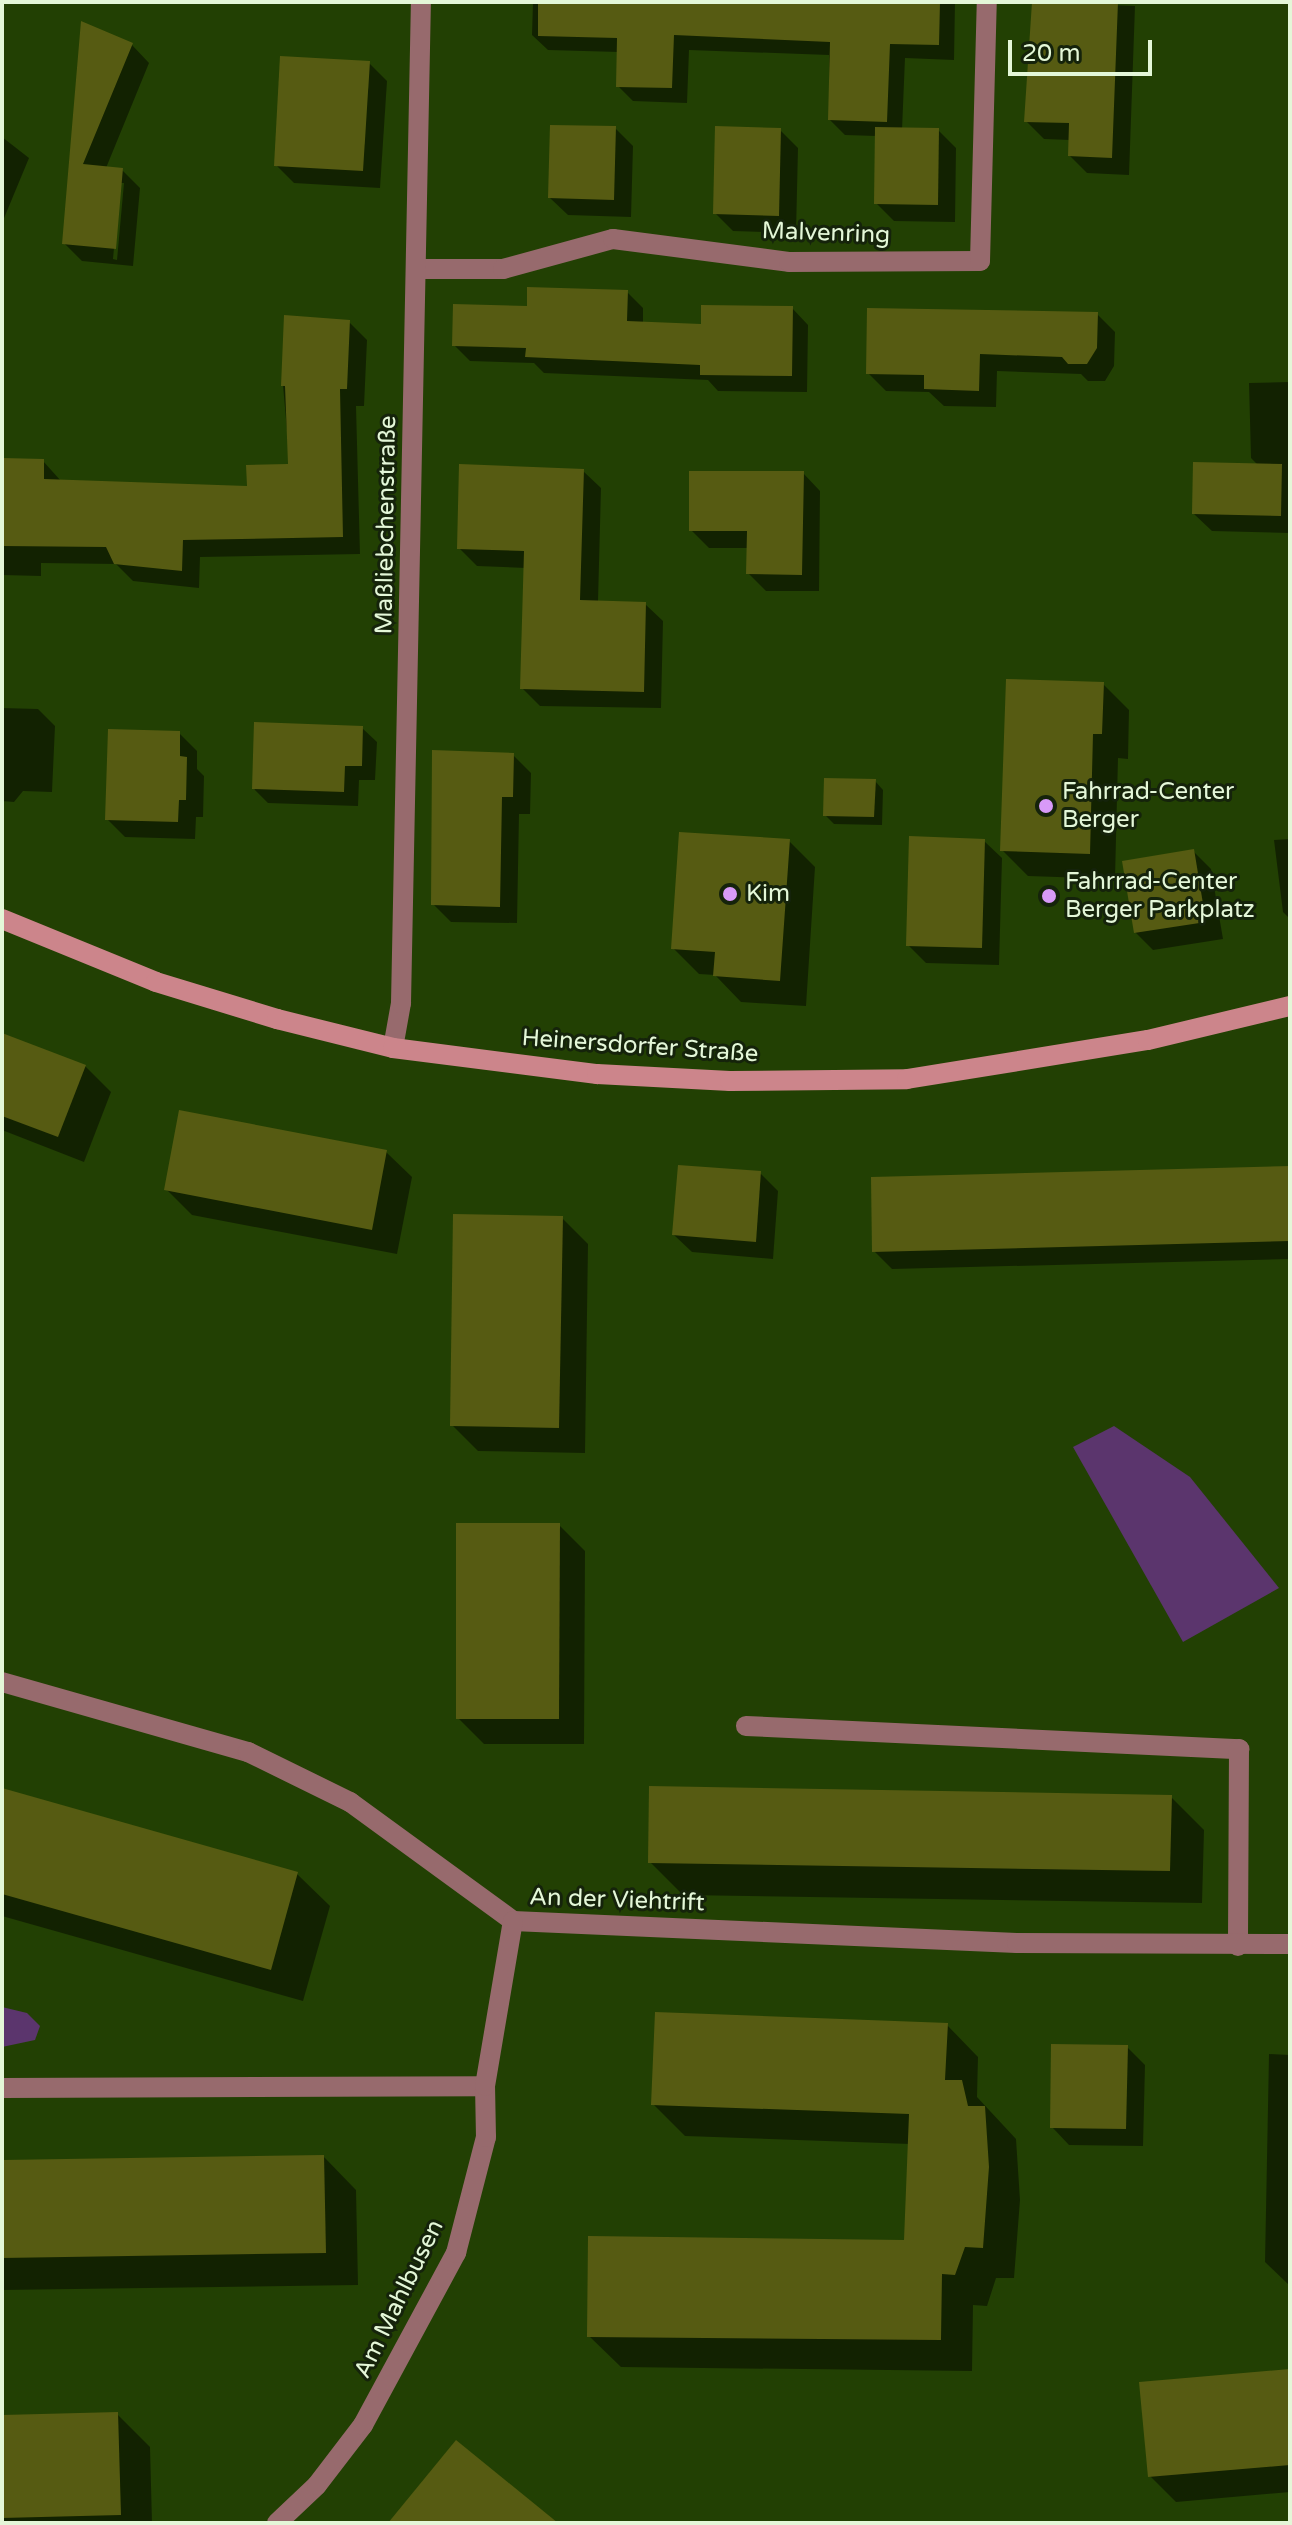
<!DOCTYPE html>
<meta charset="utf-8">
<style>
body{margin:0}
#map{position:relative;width:1292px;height:2525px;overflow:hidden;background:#224003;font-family:"Varela Round",sans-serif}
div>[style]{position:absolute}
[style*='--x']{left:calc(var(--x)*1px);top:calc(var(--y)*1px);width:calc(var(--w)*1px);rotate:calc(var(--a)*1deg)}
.green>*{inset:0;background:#5b356d}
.shadow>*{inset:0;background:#0007}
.building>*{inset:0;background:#565b12}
.lane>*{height:20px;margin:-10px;padding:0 10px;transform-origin:10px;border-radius:10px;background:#976a6d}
.street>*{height:20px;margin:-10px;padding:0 10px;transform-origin:10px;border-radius:10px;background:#976a6d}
.secondary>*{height:20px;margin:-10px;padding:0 10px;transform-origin:10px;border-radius:10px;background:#cc858b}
.dots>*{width:22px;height:22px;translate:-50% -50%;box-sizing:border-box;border:4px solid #15230b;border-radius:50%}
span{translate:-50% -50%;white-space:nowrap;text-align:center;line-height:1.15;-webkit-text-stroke:6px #15230b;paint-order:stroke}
.street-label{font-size:24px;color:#e4f7d8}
.poi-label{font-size:24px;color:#e4f7d8}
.left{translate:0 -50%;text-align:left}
.frame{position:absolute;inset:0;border:4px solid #e4f7d8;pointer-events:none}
.scale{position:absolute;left:1008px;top:40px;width:144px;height:36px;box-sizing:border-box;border:4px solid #e4f7d8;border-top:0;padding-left:10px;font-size:24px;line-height:28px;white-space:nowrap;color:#e4f7d8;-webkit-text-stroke:6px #15230b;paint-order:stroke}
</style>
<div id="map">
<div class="green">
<div style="clip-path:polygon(1114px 1426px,1190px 1477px,1279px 1588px,1183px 1642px,1073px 1447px)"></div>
<div style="clip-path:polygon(2px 2007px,27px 2013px,40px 2026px,35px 2040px,2px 2047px)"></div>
</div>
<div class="shadow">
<div style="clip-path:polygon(533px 2px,955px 2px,954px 60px,905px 58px,902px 130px,938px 130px,956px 148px,955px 222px,894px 221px,876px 203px,876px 136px,845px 135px,830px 120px,829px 55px,689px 50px,687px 103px,633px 101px,618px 86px,619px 52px,548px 50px,532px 35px)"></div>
<div style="clip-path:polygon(1033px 2px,1135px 6px,1129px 175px,1087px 173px,1070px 156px,1070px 140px,1044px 139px,1026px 121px)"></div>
<div style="clip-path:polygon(evenodd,83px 24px,132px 45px,149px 63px,106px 168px,122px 170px,140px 188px,133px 266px,82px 261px,64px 243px,83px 24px,120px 183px,124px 183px,117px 260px,113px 259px,120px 183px)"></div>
<div style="clip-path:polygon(369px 63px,387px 81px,380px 188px,294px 183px,276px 165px)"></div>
<div style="clip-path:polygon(615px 128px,633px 146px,631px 217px,568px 215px,550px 198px)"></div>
<div style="clip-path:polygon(780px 130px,798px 148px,796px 233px,733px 231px,715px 213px)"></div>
<div style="clip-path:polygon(2px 137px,29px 158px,2px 223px)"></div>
<div style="clip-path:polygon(627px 292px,643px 308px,643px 324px,703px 326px,792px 308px,808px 325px,807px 392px,718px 391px,708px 380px,544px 373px,534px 363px,470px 361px,454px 345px,529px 308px)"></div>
<div style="clip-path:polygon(1097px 314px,1115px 332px,1114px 366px,1105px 381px,1088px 381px,1081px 374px,997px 371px,996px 407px,944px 406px,929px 392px,886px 391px,868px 373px)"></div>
<div style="clip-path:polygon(349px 322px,367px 340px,364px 406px,356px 406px,360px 554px,200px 557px,199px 588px,133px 581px,116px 564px,41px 563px,41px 576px,2px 575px,2px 460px,43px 461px,61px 481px,249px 488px,290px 465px,283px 385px)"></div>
<div style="clip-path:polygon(1290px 382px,1290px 533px,1212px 531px,1194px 514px,1258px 465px,1251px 458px,1249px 383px)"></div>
<div style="clip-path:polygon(583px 471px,601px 488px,598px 602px,645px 604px,663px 621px,661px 708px,540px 706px,522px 688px,526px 568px,477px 566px,459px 548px)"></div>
<div style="clip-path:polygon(803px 473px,820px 491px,819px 591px,766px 591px,748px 573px,749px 548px,709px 548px,691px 530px)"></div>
<div style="clip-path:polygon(1103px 684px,1129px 710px,1128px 759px,1118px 758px,1115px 879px,1028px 876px,1002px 850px)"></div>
<div style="clip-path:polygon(2px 708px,38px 709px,55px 726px,52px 792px,23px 791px,14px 802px,2px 801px)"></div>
<div style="clip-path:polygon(362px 728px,377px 742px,375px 780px,359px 780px,358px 806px,268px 803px,254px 789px)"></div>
<div style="clip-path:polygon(179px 733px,197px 751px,197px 769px,204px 776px,203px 817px,196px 817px,195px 839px,125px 837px,107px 819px)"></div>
<div style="clip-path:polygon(513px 755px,531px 773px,530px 814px,519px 814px,517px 923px,451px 922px,433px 904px)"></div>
<div style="clip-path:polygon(875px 781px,883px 790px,882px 825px,834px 824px,825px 815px)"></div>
<div style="clip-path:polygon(1290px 839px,1290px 919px,1283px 912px,1274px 840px)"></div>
<div style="clip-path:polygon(789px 841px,815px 867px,806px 1006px,741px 1002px,715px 975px,699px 974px,673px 948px)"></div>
<div style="clip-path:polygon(984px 841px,1002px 858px,999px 965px,926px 963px,908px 945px)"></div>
<div style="clip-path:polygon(1193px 851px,1211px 869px,1223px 939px,1153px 950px,1135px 932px)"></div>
<div style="clip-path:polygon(2px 1035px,85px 1066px,111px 1092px,84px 1162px,2px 1130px)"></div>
<div style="clip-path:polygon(386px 1152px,412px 1177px,397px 1254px,192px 1215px,166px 1189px)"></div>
<div style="clip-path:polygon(1290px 1168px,1290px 1259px,892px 1269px,874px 1251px)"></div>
<div style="clip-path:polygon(760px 1173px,778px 1191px,773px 1259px,692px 1252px,674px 1235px)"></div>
<div style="clip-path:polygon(562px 1218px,588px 1244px,585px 1453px,478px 1451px,452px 1425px)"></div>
<div style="clip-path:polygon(559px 1525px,585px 1551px,584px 1744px,484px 1744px,458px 1718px)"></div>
<div style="clip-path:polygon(2px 1790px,297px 1874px,330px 1906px,303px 2001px,2px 1916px)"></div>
<div style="clip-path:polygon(1171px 1797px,1204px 1830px,1202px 1903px,683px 1895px,650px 1862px)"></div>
<div style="clip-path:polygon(947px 2025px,978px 2057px,977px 2097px,1016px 2139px,1020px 2200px,1014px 2278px,996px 2278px,987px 2306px,973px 2305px,972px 2371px,621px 2367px,589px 2336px,906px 2242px,910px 2144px,685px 2136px,653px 2104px)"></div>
<div style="clip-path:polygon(1127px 2047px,1145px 2065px,1143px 2146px,1069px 2145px,1052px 2127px)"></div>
<div style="clip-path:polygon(1269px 2054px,1290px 2055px,1290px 2286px,1265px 2262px)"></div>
<div style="clip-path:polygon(324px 2157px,356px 2190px,358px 2285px,2px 2290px,2px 2162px)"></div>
<div style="clip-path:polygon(1290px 2371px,1290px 2492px,1176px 2502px,1150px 2476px)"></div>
<div style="clip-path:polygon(117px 2414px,150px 2447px,152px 2523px,2px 2523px,2px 2417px)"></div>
</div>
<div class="building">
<div style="clip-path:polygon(538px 2px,940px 2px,939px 45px,890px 44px,887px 122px,828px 120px,830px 42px,674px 35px,672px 88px,616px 87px,617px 38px,538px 36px)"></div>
<div style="clip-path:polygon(1032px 2px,1118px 2px,1112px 158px,1068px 156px,1069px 123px,1024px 122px)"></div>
<div style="clip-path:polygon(81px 21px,133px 43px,83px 164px,123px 168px,116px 249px,62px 244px)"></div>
<div style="clip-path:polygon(280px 56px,370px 61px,363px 171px,274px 166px)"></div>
<div style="clip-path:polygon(550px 125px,616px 126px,614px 200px,548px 198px)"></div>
<div style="clip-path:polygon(715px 126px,781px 128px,779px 216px,713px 214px)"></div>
<div style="clip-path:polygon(875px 127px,939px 128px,938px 205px,874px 204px)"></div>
<div style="clip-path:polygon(527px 287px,628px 290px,627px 321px,701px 324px,701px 305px,793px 306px,792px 376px,700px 375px,700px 365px,525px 357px,526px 348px,452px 346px,453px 304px,527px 306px)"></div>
<div style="clip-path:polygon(867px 308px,1098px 312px,1097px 348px,1087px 364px,1068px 364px,1062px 357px,980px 354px,979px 391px,924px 389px,924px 375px,866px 374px)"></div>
<div style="clip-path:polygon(284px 315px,350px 320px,347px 389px,340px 389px,343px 537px,183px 540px,182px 571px,114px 564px,106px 547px,2px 546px,2px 458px,44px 459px,44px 479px,247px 486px,246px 465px,288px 464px,285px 386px,281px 386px)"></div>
<div style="clip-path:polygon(1193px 462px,1282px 464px,1281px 516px,1192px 514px)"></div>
<div style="clip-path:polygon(459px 464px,584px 469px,580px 600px,646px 602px,644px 692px,520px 689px,524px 551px,457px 549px)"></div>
<div style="clip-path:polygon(689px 471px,804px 471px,802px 575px,746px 574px,747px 531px,689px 531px)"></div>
<div style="clip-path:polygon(1006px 679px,1104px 682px,1102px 734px,1093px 734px,1090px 854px,1000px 851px)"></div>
<div style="clip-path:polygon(254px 722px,363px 726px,362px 766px,345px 766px,344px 792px,252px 789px)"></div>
<div style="clip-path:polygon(108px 729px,180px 731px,180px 756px,187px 757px,186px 800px,179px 800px,178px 822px,105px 820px)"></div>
<div style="clip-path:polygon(432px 750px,514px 753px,513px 797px,502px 797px,500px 907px,431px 905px)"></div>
<div style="clip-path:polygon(824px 778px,876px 779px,874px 817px,823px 816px)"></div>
<div style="clip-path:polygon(679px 832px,790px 839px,780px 981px,713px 976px,715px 952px,671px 949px)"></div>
<div style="clip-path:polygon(909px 836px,985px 839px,982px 948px,906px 946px)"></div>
<div style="clip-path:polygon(1194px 849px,1206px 922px,1134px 933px,1122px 861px)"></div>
<div style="clip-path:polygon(2px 1033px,86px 1065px,58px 1137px,2px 1116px)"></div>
<div style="clip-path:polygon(179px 1110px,387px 1150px,372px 1230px,164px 1190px)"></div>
<div style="clip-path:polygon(678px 1165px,761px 1171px,756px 1242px,672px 1235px)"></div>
<div style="clip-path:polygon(1290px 1166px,1290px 1241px,872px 1252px,871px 1177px)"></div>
<div style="clip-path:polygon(453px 1214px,563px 1216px,559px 1428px,450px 1426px)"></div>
<div style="clip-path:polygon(456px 1523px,560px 1523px,559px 1719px,456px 1719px)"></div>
<div style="clip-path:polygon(649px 1786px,1172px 1795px,1170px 1871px,648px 1863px)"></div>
<div style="clip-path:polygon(2px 1788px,298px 1872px,271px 1970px,2px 1894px)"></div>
<div style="clip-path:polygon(655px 2012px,948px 2023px,945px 2080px,962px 2080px,968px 2106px,985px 2106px,989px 2167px,983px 2248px,965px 2247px,955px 2275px,942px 2274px,941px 2340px,587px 2337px,588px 2236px,904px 2240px,909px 2114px,651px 2105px)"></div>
<div style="clip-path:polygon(1051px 2044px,1128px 2045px,1126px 2129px,1050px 2128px)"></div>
<div style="clip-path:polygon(324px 2155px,326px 2253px,2px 2258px,2px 2160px)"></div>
<div style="clip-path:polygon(1290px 2369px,1290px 2465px,1148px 2477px,1139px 2382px)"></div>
<div style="clip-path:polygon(118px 2412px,121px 2515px,2px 2518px,2px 2415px)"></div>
<div style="clip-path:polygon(456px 2440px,558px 2523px,388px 2523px)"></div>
</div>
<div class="lane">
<div style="--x:746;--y:1726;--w:494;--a:2.7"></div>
<div style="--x:1239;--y:1749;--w:197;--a:90.3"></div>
<div style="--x:2;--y:2088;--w:483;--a:-0.2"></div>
</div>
<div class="street">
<div style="--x:416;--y:269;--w:87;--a:0"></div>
<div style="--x:503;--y:269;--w:114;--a:-15.3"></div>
<div style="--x:613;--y:239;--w:177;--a:7.4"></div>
<div style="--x:789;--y:262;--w:191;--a:-0.3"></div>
<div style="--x:980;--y:261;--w:259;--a:-88.5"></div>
<div style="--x:393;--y:1048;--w:46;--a:-79.9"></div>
<div style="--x:401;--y:1003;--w:1001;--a:-88.86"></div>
<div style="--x:2;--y:1682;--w:256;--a:15.9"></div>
<div style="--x:248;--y:1752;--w:114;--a:26.1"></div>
<div style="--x:350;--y:1802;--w:202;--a:36.1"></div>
<div style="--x:513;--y:1921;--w:504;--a:2.5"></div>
<div style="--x:1017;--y:1943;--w:273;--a:0.2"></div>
<div style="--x:277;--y:2523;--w:55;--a:-43.5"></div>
<div style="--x:317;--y:2485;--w:76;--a:-52.5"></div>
<div style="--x:363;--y:2425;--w:196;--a:-61.6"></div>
<div style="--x:456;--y:2253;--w:120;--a:-75.5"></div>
<div style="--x:486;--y:2137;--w:51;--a:-91.1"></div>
<div style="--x:485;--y:2086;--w:167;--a:-80.4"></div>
</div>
<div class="secondary">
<div style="--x:2;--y:919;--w:166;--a:22.2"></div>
<div style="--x:156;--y:982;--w:127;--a:17"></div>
<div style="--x:277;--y:1019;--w:120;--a:14"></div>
<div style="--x:393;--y:1048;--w:206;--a:7.3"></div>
<div style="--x:597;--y:1074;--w:133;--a:3"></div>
<div style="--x:730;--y:1081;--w:177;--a:-0.6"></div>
<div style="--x:907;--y:1079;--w:244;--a:-9.2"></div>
<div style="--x:1148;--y:1040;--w:146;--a:-13.5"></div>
</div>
<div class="dots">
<div style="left:1046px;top:806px;background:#d89af8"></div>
<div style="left:730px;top:894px;background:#d89af8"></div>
<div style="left:1049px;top:896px;background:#d89af8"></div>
</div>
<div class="street-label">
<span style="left:826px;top:233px;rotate:2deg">Malvenring</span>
<span style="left:386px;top:525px;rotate:-89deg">Maßliebchenstraße</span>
<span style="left:640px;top:1046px;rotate:4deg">Heinersdorfer Straße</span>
<span style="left:617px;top:1900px;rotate:2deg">An der Viehtrift</span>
<span style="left:399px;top:2299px;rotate:-64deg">Am Mahlbusen</span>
</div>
<div class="poi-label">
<span class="left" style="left:1062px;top:806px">Fahrrad-Center<br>Berger</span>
<span class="left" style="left:1065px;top:896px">Fahrrad-Center<br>Berger Parkplatz</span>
<span class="left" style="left:746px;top:894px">Kim</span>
</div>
<div class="frame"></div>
<div class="scale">20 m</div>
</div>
